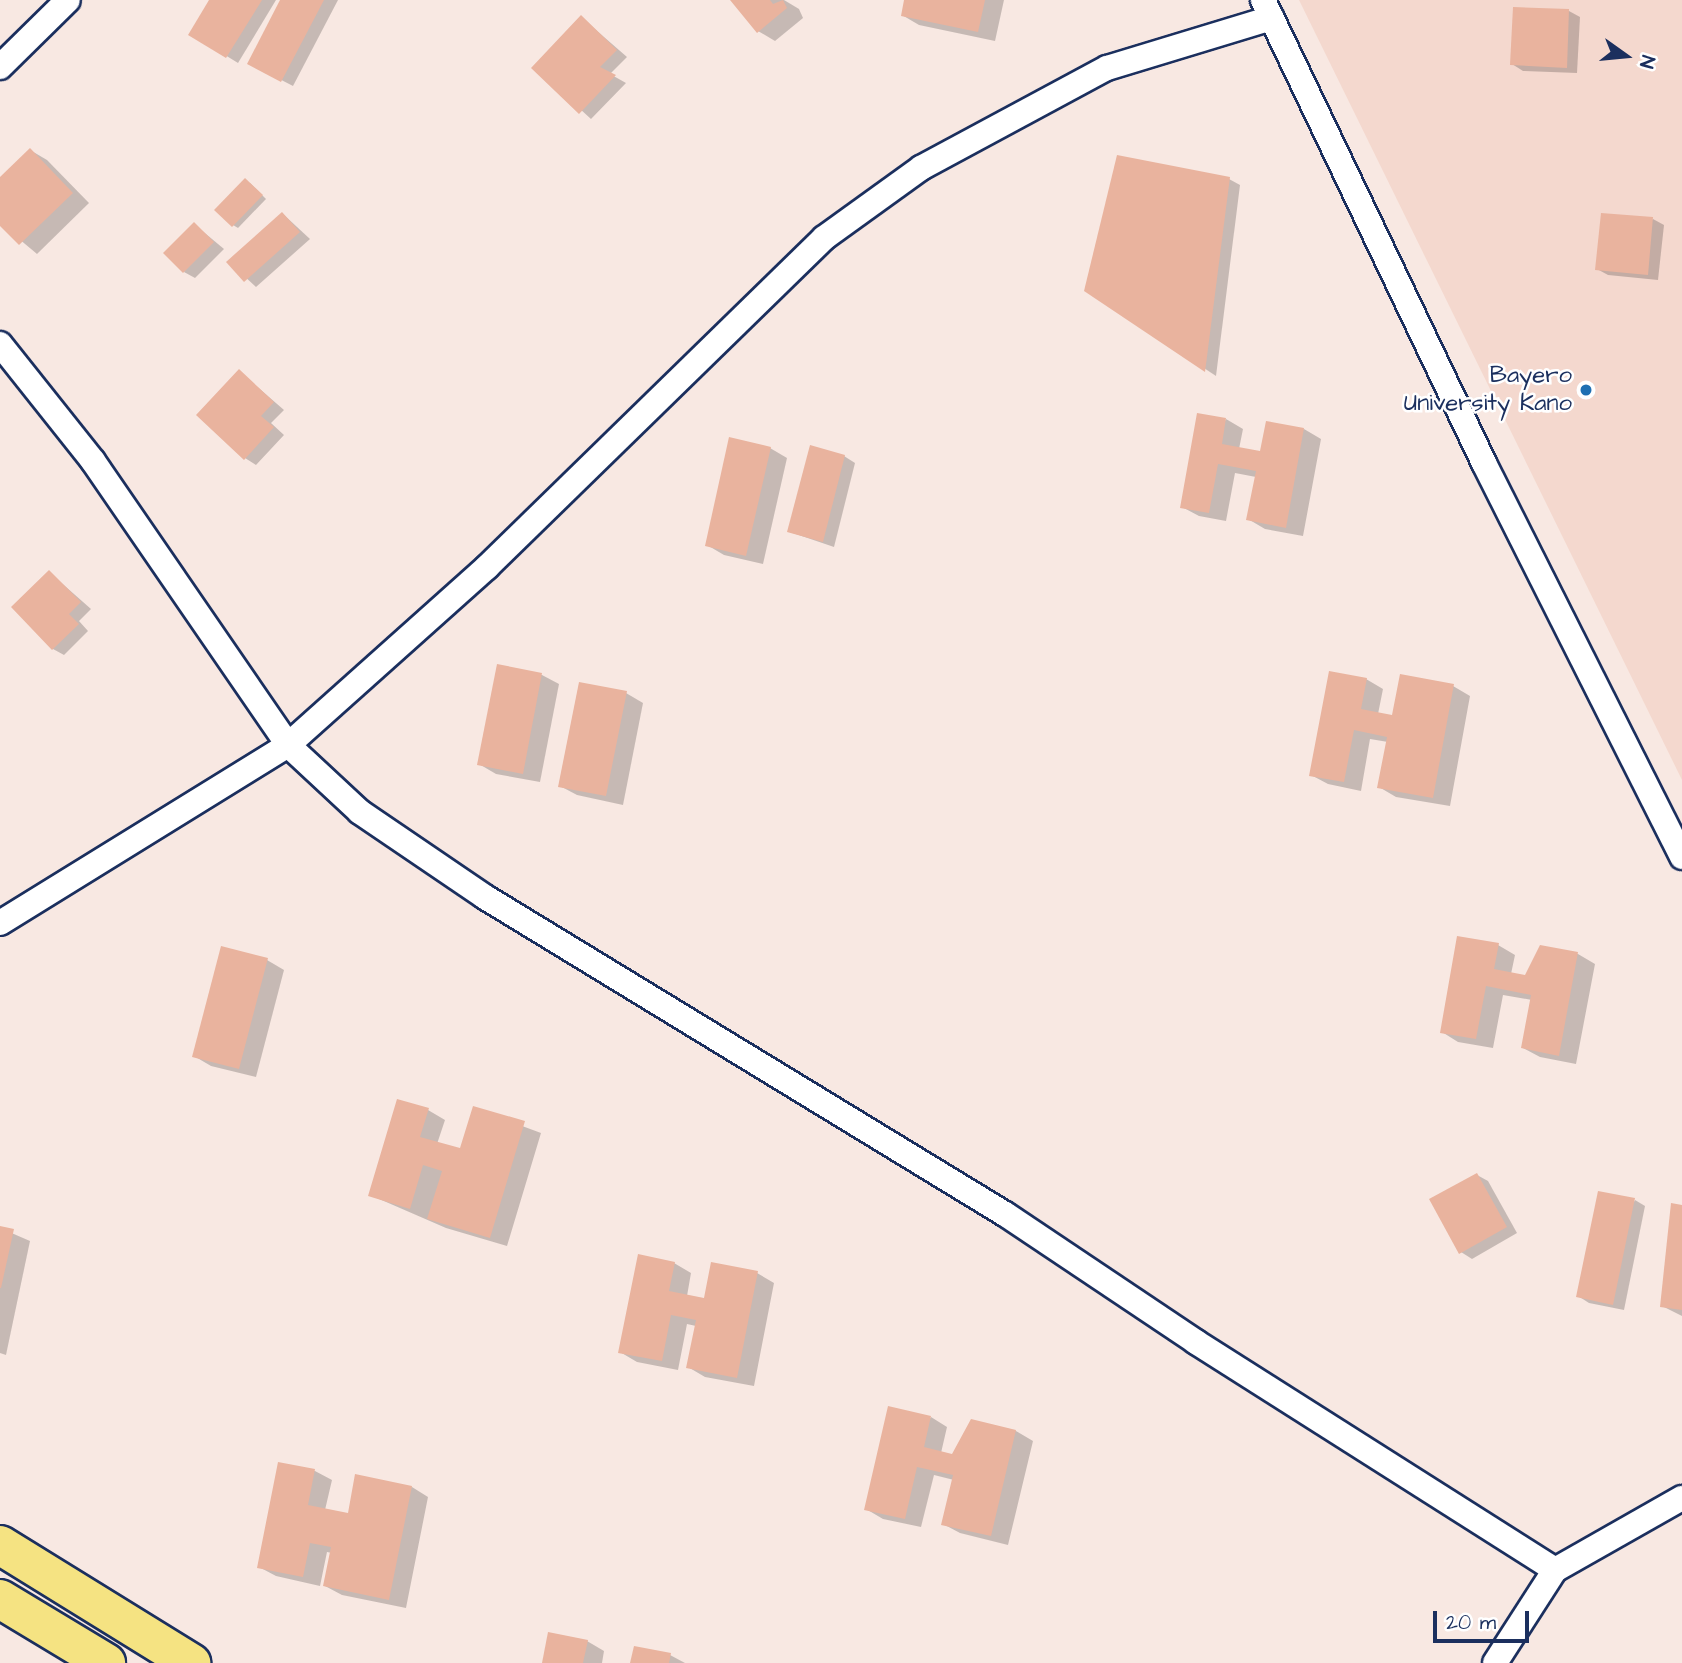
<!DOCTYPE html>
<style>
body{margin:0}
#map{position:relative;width:1682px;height:1663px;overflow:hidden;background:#f8e8e2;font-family:"Architects Daughter",sans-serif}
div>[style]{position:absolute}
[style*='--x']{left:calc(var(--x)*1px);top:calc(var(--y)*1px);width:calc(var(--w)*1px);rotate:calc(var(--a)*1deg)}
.built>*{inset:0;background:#f4d8ce}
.shadow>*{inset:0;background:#0003}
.building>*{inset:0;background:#e9b39e}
.roads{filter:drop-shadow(2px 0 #1b2f5e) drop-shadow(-2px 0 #1b2f5e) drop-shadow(0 2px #1b2f5e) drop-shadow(0 -2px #1b2f5e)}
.street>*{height:24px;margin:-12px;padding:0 12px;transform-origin:12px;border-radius:12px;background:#fff}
.primary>*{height:38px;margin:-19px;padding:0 19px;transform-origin:19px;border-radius:19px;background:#f5e382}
.dots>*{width:19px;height:19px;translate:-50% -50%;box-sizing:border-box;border:4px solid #fff;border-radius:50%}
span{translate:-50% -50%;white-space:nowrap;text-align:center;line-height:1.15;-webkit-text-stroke:5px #fff;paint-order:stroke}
.poi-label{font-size:24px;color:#1b2f5e}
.right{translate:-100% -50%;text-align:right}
.north{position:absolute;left:1591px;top:21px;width:70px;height:70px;-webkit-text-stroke:5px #fff;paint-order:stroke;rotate:105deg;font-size:19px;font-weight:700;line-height:28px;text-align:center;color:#1b2f5e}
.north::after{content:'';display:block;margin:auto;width:24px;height:32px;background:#1b2f5e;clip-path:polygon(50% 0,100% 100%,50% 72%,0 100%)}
.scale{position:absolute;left:1433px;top:1611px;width:96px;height:32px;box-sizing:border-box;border:4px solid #1b2f5e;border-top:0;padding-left:9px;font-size:21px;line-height:24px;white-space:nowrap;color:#1b2f5e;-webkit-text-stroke:5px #fff;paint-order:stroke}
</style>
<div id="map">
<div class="built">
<div style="clip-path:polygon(1299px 0,1682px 0,1682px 780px)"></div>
</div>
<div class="shadow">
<div style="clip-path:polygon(211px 0,276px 0,238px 63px,191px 34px)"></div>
<div style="clip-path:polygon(282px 0,338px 0,293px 86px,260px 69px)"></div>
<div style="clip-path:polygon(733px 0,784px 0,799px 9px,803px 18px,775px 41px,758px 31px)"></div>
<div style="clip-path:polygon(906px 0,1004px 0,995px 41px,919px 25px,902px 15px)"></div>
<div style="clip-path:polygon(1515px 9px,1569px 11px,1580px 17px,1577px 73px,1523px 71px,1512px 64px)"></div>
<div style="clip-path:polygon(581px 17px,627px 57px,610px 74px,626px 83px,591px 119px,534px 67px)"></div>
<div style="clip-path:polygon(30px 150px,47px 160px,89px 203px,37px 254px,0 223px,0 180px)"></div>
<div style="clip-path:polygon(1229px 179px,1240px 185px,1216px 376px,1086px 290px)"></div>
<div style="clip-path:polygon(250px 183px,266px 199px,238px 228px,233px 225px)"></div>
<div style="clip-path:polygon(283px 214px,310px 239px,256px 287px,229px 262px)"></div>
<div style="clip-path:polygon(1653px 219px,1664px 225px,1658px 280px,1608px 275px,1597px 269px)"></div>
<div style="clip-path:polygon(194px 224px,224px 249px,195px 278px,184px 272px)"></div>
<div style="clip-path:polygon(239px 371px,284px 410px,271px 423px,284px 435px,256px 465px,245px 458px)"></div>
<div style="clip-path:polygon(1226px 419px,1243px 429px,1239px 449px,1261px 453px,1304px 429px,1321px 439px,1303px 536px,1265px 529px,1248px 519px,1256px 477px,1235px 473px,1226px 521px,1199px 516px,1182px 507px)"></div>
<div style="clip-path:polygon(770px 448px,787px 458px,763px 564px,724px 555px,707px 545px)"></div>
<div style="clip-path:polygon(844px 456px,855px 463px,834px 547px,790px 532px)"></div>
<div style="clip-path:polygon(49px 572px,91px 609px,79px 621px,88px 631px,64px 655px,53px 649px)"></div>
<div style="clip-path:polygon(498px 666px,542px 675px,559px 684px,540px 782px,496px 774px,479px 764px)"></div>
<div style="clip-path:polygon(1366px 679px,1383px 689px,1378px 714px,1394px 717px,1453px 686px,1470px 696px,1450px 806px,1396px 797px,1379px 787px,1388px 742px,1370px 739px,1361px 791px,1328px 784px,1311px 775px)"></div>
<div style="clip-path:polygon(626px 693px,643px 703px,623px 805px,577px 795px,560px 786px)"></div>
<div style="clip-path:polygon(1498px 945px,1515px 955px,1511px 974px,1526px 977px,1541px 947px,1578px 954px,1595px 964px,1576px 1064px,1540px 1057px,1523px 1048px,1532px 1000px,1503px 995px,1493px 1048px,1458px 1042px,1442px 1032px)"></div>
<div style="clip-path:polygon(267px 960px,284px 970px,256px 1077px,211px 1066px,194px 1056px)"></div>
<div style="clip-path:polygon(474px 1108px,541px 1133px,507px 1246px,446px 1228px,370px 1195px,428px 1110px,445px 1120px,437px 1144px,461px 1151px)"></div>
<div style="clip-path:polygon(1477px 1175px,1488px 1181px,1517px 1233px,1472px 1259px,1461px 1252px)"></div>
<div style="clip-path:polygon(1635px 1200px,1645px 1206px,1624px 1310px,1589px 1303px,1578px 1296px)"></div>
<div style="clip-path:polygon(1682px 1207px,1682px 1316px,1662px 1306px)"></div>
<div style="clip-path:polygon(0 1228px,30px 1241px,6px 1355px,0 1353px)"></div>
<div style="clip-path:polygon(674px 1263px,691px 1273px,687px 1296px,705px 1300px,757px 1273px,774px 1283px,754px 1386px,705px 1377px,688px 1367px,696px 1326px,687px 1324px,678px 1370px,637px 1362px,620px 1352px)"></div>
<div style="clip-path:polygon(931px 1417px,947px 1427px,941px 1453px,953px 1456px,972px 1421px,1016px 1431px,1033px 1441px,1008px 1545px,960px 1533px,943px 1524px,954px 1480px,934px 1475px,921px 1527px,883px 1519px,866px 1509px)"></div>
<div style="clip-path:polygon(279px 1464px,315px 1471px,332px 1480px,325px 1510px,349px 1515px,412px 1487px,428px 1497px,406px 1608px,342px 1595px,325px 1586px,332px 1553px,327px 1552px,320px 1586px,276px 1576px,259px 1567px)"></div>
<div style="clip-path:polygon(587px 1641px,604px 1651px,602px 1663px,544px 1663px)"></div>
<div style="clip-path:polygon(670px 1655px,685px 1663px,632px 1663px)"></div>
</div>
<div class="building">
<div style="clip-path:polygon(209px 0,262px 0,226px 58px,188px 35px)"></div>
<div style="clip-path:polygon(280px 0,324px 0,281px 82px,247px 64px)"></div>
<div style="clip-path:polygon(730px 0,770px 0,773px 4px,783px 0,787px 8px,757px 33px)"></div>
<div style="clip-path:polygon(904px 0,985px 0,978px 32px,901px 16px)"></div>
<div style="clip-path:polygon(1513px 7px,1569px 9px,1567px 68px,1510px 65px)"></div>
<div style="clip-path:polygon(581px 15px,617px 50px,600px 67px,616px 75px,579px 114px,531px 68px)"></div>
<div style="clip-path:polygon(30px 148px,73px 193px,19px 245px,0 226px,0 177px)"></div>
<div style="clip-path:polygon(1117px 155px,1230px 177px,1205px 372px,1084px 291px)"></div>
<div style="clip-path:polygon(245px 178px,263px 195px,232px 227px,214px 210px)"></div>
<div style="clip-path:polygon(282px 212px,300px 232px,244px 282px,226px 262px)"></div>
<div style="clip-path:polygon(1601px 213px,1653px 217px,1648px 275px,1595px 270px)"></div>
<div style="clip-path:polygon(194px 222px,214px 242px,183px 273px,163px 253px)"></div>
<div style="clip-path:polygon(239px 369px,274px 402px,261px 416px,274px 427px,244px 460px,196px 415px)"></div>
<div style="clip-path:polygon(1197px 413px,1226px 418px,1222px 444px,1260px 451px,1266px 421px,1304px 428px,1286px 528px,1246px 520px,1256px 471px,1218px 464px,1209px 513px,1180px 508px)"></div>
<div style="clip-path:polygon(729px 437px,771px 447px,746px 556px,705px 546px)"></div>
<div style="clip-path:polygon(810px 445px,845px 455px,823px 542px,787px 532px)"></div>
<div style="clip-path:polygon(49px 570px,81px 602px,69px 614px,79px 624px,52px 650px,11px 607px)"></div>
<div style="clip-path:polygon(497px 664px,542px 673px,523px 774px,477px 765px)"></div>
<div style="clip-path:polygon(1329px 671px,1367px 678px,1361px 709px,1392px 715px,1400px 674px,1454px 684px,1433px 798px,1377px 788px,1387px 737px,1354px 730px,1344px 782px,1309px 776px)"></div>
<div style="clip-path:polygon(579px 682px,627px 691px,606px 796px,558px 787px)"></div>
<div style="clip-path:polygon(1457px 936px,1499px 943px,1494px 969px,1525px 975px,1540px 945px,1578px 952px,1559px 1056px,1521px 1048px,1531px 995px,1486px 986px,1476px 1039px,1440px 1033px)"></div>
<div style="clip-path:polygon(221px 946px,268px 958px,239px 1069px,192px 1057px)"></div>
<div style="clip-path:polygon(397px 1099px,429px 1108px,420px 1137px,460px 1148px,473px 1106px,525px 1121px,490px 1238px,427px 1219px,442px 1171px,423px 1165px,410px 1209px,368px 1196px)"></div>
<div style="clip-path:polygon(1477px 1173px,1507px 1227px,1459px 1254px,1429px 1199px)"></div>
<div style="clip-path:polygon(1598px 1191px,1635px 1198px,1613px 1305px,1576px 1297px)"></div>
<div style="clip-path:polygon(1671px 1203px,1682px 1205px,1682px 1310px,1660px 1307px)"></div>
<div style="clip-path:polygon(0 1226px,14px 1229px,1px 1288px,0 1288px)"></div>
<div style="clip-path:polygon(638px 1254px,675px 1262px,669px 1291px,704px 1298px,711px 1262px,758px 1271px,737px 1378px,686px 1368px,696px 1320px,671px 1315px,662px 1361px,618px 1353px)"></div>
<div style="clip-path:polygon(888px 1406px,931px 1416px,924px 1447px,952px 1454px,971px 1419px,1016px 1430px,991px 1536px,941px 1525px,953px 1475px,917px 1467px,905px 1519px,864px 1510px)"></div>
<div style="clip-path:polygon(278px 1462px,315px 1469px,308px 1505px,348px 1513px,355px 1474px,412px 1486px,389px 1600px,323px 1586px,331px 1547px,310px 1543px,303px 1577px,257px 1568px)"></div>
<div style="clip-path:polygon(548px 1632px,588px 1640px,583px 1663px,542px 1663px)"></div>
<div style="clip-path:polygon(634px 1646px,671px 1653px,669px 1663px,630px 1663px)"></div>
</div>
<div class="roads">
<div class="street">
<div style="--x:1263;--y:0;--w:513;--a:64.48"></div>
<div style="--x:1484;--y:463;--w:441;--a:63.3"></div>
<div style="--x:0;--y:67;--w:95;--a:-44.6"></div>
<div style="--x:0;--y:344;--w:149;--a:51.5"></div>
<div style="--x:93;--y:461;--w:345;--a:55.5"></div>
<div style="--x:288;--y:745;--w:98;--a:42.9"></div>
<div style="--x:360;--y:812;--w:151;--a:34.2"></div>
<div style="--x:485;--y:897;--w:609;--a:31.37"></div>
<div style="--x:1005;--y:1214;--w:230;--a:33.8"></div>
<div style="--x:1196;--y:1342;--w:425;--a:32.4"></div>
<div style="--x:0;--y:923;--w:339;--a:-31.7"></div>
<div style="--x:288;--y:745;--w:267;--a:-41.8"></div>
<div style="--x:487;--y:567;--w:471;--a:-44.3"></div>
<div style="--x:824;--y:238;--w:120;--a:-35.8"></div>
<div style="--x:921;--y:168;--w:211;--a:-28.3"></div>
<div style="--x:1107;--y:68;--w:172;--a:-16.9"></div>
<div style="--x:1495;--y:1663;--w:111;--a:-57.2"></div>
<div style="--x:1555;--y:1570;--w:146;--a:-29.6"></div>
</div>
<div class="primary">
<div style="--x:0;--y:1545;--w:225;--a:31.7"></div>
<div style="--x:0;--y:1599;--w:124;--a:31.1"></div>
</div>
</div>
<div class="dots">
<div style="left:1586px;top:390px;background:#1f6fb2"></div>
</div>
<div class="poi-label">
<span class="right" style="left:1572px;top:390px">Bayero<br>University Kano</span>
</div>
<div class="north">N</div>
<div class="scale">20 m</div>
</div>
